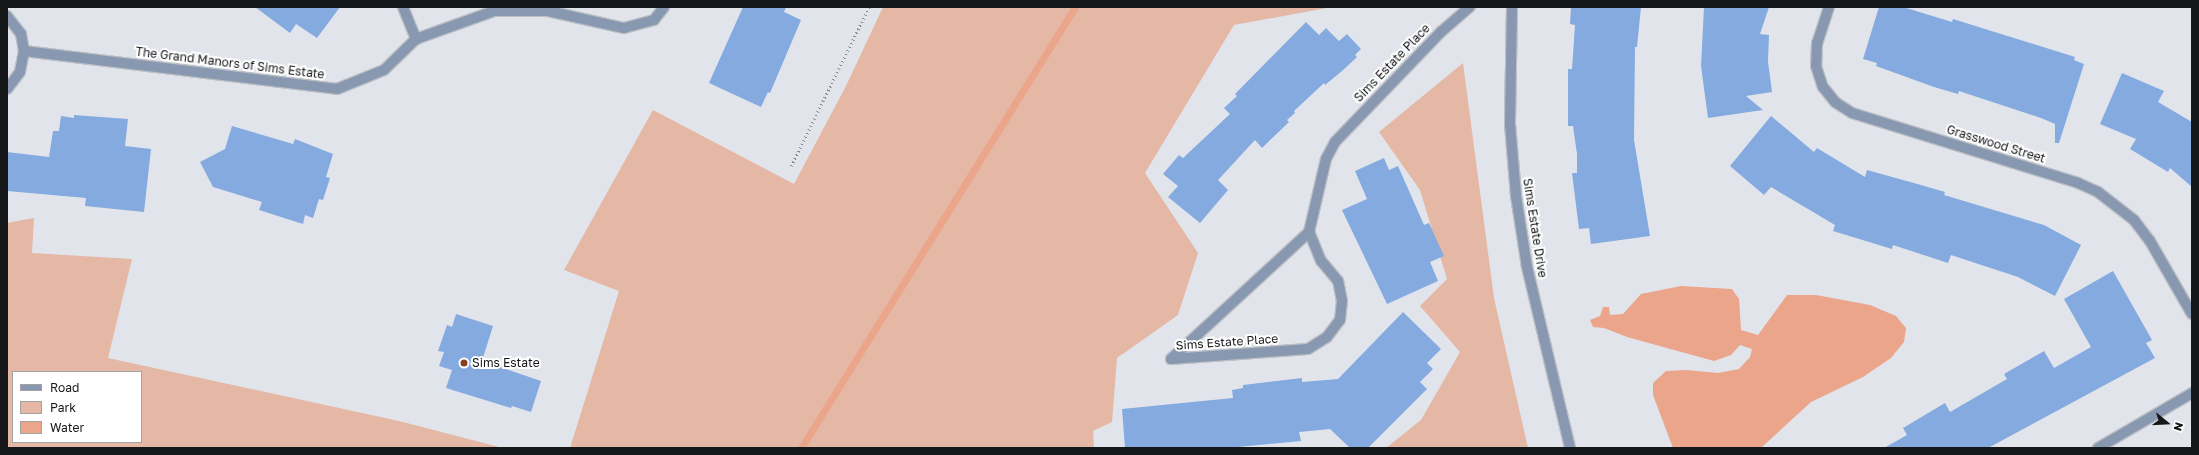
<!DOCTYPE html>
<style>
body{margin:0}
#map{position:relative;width:2199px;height:455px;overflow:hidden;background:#e1e5eb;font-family:"Golos Text",sans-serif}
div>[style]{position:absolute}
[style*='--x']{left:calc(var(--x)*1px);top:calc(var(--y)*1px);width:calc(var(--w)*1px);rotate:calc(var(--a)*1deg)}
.green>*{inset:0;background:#e5b7a5}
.water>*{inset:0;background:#eaa58a}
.stream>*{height:7px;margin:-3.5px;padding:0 3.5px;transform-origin:3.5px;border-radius:3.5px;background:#eaa58a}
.building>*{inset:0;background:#84aae0}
.path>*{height:2.5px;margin-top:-1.25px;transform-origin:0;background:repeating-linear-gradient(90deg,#898b90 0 1px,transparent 0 4px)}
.roads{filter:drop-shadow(1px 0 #bcc0c5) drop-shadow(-1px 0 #bcc0c5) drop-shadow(0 1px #bcc0c5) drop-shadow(0 -1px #bcc0c5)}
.minor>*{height:10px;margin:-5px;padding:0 5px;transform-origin:5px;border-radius:5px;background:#8798b0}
.dots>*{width:11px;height:11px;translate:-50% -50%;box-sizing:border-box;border:2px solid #fff;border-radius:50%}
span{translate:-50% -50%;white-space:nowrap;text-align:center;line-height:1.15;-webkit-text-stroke:4px #fff;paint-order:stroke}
.street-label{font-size:12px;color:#161719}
.poi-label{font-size:12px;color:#161719}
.left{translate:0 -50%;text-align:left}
.frame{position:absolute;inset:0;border:8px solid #161719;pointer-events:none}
.legend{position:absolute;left:12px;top:371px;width:130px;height:72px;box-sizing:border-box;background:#fff;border:1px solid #a2a2a3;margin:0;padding:5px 7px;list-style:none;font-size:12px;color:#161719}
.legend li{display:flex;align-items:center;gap:8px;height:20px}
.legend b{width:20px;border:1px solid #a2a2a3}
.north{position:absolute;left:2147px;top:403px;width:40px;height:40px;-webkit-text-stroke:3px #fff;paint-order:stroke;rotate:108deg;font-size:11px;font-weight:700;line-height:16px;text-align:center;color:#161719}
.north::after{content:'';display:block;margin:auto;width:14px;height:18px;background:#161719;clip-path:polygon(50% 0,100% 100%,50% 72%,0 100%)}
</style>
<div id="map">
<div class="green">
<div style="clip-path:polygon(883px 7px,1332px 7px,1234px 25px,1145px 173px,1198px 253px,1178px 315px,1117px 358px,1112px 422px,1093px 431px,1094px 448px,570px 448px,619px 291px,564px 270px,653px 110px,794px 184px,846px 86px)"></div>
<div style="clip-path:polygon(1463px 63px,1494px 298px,1528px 448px,1386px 448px,1421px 420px,1460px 352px,1420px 306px,1447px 279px,1420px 190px,1379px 132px)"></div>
<div style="clip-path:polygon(evenodd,34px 218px,32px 253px,132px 259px,108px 358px,399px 421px,503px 448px,7px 448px,7px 223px,34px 218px,13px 372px,141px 372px,141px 442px,13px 442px,13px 372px)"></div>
</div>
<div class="water">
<div style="clip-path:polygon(1681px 286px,1732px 289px,1739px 299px,1741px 330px,1758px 335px,1787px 295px,1816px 295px,1870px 305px,1896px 316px,1906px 328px,1904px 342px,1891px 358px,1863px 377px,1811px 402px,1761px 448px,1673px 448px,1653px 395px,1653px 383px,1666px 371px,1686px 370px,1718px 373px,1739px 369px,1750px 357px,1752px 349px,1740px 345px,1731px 355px,1714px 361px,1627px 337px,1604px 328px,1593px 327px,1590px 320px,1600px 316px,1603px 307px,1609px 307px,1610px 315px,1623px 314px,1641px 294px)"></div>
</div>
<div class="stream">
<div style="--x:801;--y:448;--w:519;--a:-58.15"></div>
</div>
<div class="building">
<div style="clip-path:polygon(255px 7px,340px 7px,317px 38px,296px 24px,290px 33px)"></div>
<div style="clip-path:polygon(743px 7px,786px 7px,784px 12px,801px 20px,770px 93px,768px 92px,761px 107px,709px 83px)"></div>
<div style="clip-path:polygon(1571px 7px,1641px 7px,1637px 47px,1635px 47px,1634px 140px,1650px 236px,1591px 244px,1589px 228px,1579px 229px,1572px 173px,1577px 173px,1577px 154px,1573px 126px,1568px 126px,1568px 69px,1572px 69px,1575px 25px,1570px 24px)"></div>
<div style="clip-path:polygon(1704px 7px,1769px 7px,1760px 34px,1769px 35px,1768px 62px,1772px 92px,1746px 96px,1763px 110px,1708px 118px,1701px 66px)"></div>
<div style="clip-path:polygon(1879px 7px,1903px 7px,1952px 22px,1953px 19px,2075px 57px,2074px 60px,2084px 64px,2059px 143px,2055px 143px,2055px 124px,2041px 118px,1959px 91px,1958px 94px,1934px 87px,1876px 66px,1877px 63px,1863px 59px)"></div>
<div style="clip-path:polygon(1306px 22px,1319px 35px,1326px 28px,1339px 41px,1347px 34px,1361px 49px,1355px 55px,1357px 57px,1342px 71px,1325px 85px,1324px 83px,1294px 111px,1295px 113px,1287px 120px,1289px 122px,1262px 148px,1255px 140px,1218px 180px,1228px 190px,1200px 223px,1168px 197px,1178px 186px,1163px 174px,1179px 155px,1183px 158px,1230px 114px,1224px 108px,1237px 96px,1235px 94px)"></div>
<div style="clip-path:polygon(2122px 73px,2164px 91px,2158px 102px,2192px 122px,2192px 187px,2170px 168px,2168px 172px,2130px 149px,2136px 139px,2100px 124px)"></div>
<div style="clip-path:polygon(74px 115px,128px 119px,125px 146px,151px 149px,144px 212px,85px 206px,86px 198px,7px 191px,7px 152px,49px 157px,53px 131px,59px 131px,61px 116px,74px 118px)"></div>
<div style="clip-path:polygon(1771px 116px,1814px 152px,1817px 148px,1865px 177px,1867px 170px,1921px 185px,1945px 192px,1944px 195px,2044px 225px,2081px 245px,2055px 296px,2018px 277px,1951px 255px,1948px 263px,1893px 245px,1892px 249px,1833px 231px,1835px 225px,1771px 187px,1764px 195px,1730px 166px)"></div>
<div style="clip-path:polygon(232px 126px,293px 144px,295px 139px,333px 154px,326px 177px,330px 178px,323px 200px,319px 199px,313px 218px,305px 215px,303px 224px,259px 210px,262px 202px,213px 187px,200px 162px,225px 149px)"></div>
<div style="clip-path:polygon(1384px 158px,1389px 170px,1398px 166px,1424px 225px,1429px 223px,1444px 256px,1430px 262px,1438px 281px,1387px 304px,1342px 210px,1367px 199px,1355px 171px)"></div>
<div style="clip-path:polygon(2113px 271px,2152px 340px,2146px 343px,2155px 358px,1988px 448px,1884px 448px,1907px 435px,1903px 428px,1945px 403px,1950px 412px,2007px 379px,2004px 374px,2044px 351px,2054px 368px,2091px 347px,2064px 299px)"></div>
<div style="clip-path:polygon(1403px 312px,1441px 349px,1427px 363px,1433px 369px,1420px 382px,1427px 389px,1368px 448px,1350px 448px,1330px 429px,1299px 432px,1301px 441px,1227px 448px,1125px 448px,1122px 409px,1233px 398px,1232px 390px,1243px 388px,1243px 385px,1302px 378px,1302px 382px,1338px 379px)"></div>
<div style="clip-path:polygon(456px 314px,493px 326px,482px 361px,541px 381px,531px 412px,512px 406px,511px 408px,446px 388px,452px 370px,439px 366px,444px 352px,438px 351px,447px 325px,452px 327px)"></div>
</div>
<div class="path">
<div style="--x:791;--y:166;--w:177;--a:-63.9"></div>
</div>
<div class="roads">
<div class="minor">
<div style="--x:403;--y:7;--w:35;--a:68"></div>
<div style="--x:1512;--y:7;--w:117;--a:91"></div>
<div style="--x:1510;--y:124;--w:72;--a:85.2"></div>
<div style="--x:1516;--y:196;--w:72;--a:81.2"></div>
<div style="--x:1527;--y:267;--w:186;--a:76.6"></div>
<div style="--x:1829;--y:7;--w:38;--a:108"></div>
<div style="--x:1817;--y:43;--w:23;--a:92"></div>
<div style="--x:1816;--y:66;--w:22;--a:72"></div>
<div style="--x:1823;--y:87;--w:19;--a:51"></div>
<div style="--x:1835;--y:102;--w:20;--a:33"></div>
<div style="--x:1852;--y:113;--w:237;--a:17.2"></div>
<div style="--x:2078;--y:183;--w:22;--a:24"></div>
<div style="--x:2098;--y:192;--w:46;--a:37.9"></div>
<div style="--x:2134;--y:220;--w:26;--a:53"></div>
<div style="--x:2150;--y:241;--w:84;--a:60.1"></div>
<div style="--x:7;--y:16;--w:23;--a:52"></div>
<div style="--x:21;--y:34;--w:17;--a:80"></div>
<div style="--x:24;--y:51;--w:21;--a:101"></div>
<div style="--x:20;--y:72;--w:21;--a:127"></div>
<div style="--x:24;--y:51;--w:315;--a:6.9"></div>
<div style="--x:337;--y:89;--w:51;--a:-22"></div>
<div style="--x:384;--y:70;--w:45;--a:-44.1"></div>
<div style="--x:416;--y:39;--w:83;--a:-19.7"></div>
<div style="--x:494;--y:11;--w:54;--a:0"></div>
<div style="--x:548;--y:11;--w:78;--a:12.6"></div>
<div style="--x:624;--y:28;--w:31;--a:-15"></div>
<div style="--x:654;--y:20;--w:16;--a:-52"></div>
<div style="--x:1171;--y:359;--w:188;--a:-42.6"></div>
<div style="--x:1309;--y:232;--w:75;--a:-76.9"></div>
<div style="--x:1326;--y:159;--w:19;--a:-62"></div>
<div style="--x:1335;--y:142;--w:154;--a:-46.1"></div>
<div style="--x:1442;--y:31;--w:37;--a:-41"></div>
<div style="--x:1171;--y:359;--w:137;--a:-4.2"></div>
<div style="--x:1308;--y:349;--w:22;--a:-32"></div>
<div style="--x:1327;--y:337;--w:21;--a:-53"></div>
<div style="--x:1340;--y:320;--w:19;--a:-84"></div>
<div style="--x:1342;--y:301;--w:20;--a:-101"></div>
<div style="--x:1338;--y:281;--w:26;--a:-130"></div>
<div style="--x:1321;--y:261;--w:31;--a:-112"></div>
<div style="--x:2098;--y:448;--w:109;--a:-30.3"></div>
</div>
</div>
<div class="dots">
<div style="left:464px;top:363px;background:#873f20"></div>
</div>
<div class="street-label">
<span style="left:230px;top:63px;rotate:7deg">The Grand Manors of Sims Estate</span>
<span style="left:1392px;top:63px;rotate:-46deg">Sims Estate Place</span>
<span style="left:1996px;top:144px;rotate:17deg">Grasswood Street</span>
<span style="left:1535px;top:228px;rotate:81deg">Sims Estate Drive</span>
<span style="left:1227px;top:342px;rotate:-4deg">Sims Estate Place</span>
</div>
<div class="poi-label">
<span class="left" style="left:472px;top:363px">Sims Estate</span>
</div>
<div class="frame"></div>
<ul class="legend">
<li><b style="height:5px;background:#8798b0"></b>Road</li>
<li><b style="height:11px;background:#e5b7a5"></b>Park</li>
<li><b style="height:11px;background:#eaa58a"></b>Water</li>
</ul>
<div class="north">N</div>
</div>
